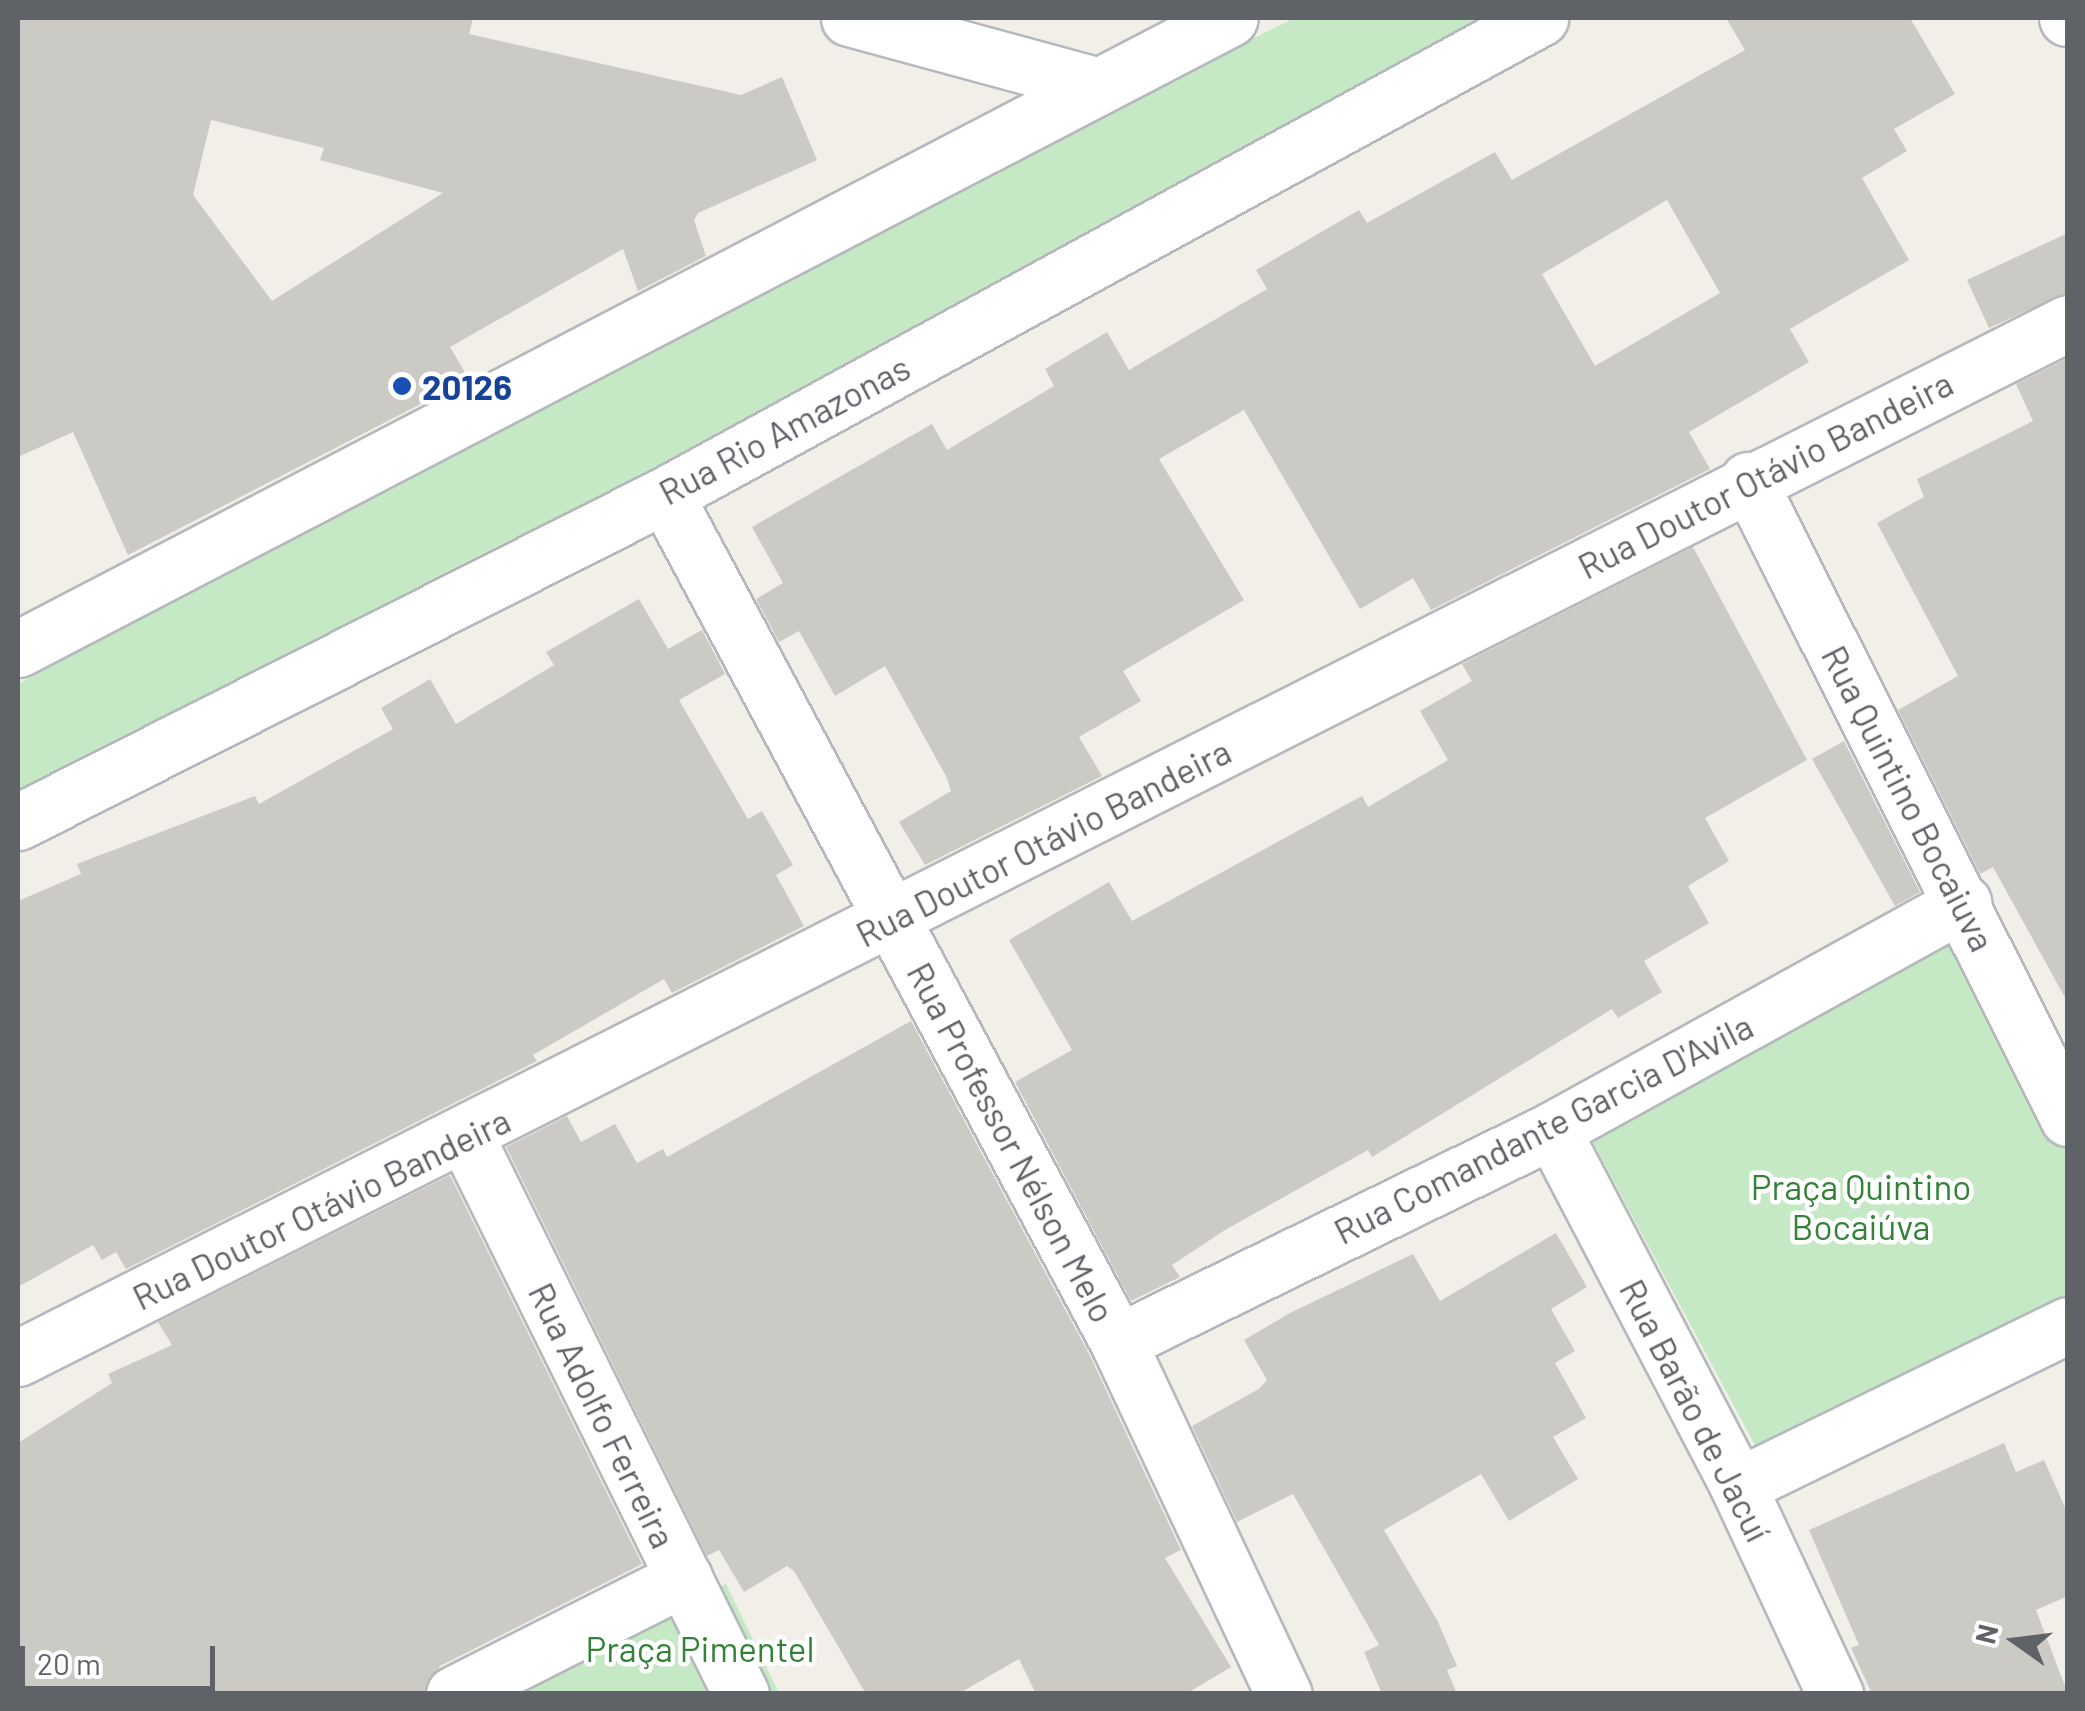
<!DOCTYPE html>
<meta charset="utf-8">
<style>
body{margin:0}
#map{position:relative;width:2085px;height:1711px;overflow:hidden;background:#f1efe8;font-family:Barlow,sans-serif}
div>[style]{position:absolute}
[style*='--x']{left:calc(var(--x)*1px);top:calc(var(--y)*1px);width:calc(var(--w)*1px);rotate:calc(var(--a)*1deg)}
.green>*{inset:0;background:#c5e8c5}
.building>*{inset:0;background:#cccac5}
.roads{filter:drop-shadow(2px 0 #b5b8bc) drop-shadow(-2px 0 #b5b8bc) drop-shadow(0 2px #b5b8bc) drop-shadow(0 -2px #b5b8bc)}
.minor>*{height:55px;margin:-27.5px;padding:0 27.5px;transform-origin:27.5px;border-radius:27.5px;background:#fff}
.tertiary>*{height:55px;margin:-27.5px;padding:0 27.5px;transform-origin:27.5px;border-radius:27.5px;background:#fff}
.dots>*{width:28px;height:28px;translate:-50% -50%;box-sizing:border-box;border:5px solid #fff;border-radius:50%}
span{translate:-50% -50%;white-space:nowrap;text-align:center;line-height:1.15;-webkit-text-stroke:9px #fff;paint-order:stroke}
.transit-label{font-size:35px;color:#164399;font-weight:700}
.left{translate:0 -50%;text-align:left}
.street-label{font-size:35px;color:#5f6368}
.park-label{font-size:35px;color:#348238}
.frame{position:absolute;inset:0;border:20px solid #5f6368;pointer-events:none}
.north{position:absolute;left:1965px;top:1591px;width:100px;height:100px;-webkit-text-stroke:8px #fff;paint-order:stroke;rotate:284deg;font-size:28px;font-weight:700;line-height:40px;text-align:center;color:#5f6368}
.north::after{content:'';display:block;margin:auto;width:35px;height:45px;background:#5f6368;clip-path:polygon(50% 0,100% 100%,50% 72%,0 100%)}
.scale{position:absolute;left:20px;top:1646px;width:195px;height:45px;box-sizing:border-box;border:5px solid #5f6368;border-top:0;padding-left:12px;font-size:30px;line-height:35px;white-space:nowrap;color:#5f6368;-webkit-text-stroke:8px #fff;paint-order:stroke}
</style>
<div id="map">
<div class="green">
<div style="clip-path:polygon(1295px 18px,1480px 18px,644px 475px,18px 793px,18px 684px,1124px 101px)"></div>
<div style="clip-path:polygon(1968px 922px,2067px 1116px,2067px 1329px,1771px 1475px,1584px 1126px)"></div>
<div style="clip-path:polygon(726px 1584px,779px 1693px,498px 1694px)"></div>
</div>
<div class="building">
<div style="clip-path:polygon(evenodd,18px 18px,473px 18px,469px 34px,741px 95px,782px 77px,817px 160px,698px 213px,694px 220px,706px 256px,638px 291px,623px 249px,450px 347px,469px 379px,128px 555px,73px 432px,18px 457px,18px 18px,211px 120px,324px 148px,320px 160px,443px 193px,272px 301px,193px 195px,211px 120px)"></div>
<div style="clip-path:polygon(evenodd,1726px 18px,1910px 18px,1955px 94px,1894px 129px,1907px 151px,1862px 178px,1909px 260px,1790px 329px,1809px 362px,1689px 432px,1710px 469px,1431px 610px,1413px 578px,1360px 609px,1244px 410px,1159px 459px,1244px 600px,1123px 671px,1141px 701px,1079px 737px,1102px 776px,925px 865px,899px 822px,951px 791px,947px 778px,885px 666px,835px 696px,799px 631px,779px 642px,756px 599px,783px 583px,752px 527px,932px 424px,947px 450px,1054px 386px,1045px 369px,1107px 332px,1129px 370px,1267px 289px,1256px 270px,1359px 210px,1367px 223px,1495px 152px,1512px 180px,1745px 50px,1726px 18px,1667px 200px,1720px 293px,1595px 366px,1542px 274px,1667px 200px)"></div>
<div style="clip-path:polygon(2068px 233px,2068px 292px,1989px 328px,1967px 280px)"></div>
<div style="clip-path:polygon(2068px 358px,2068px 1003px,1993px 867px,1980px 874px,1898px 710px,1958px 676px,1877px 523px,1924px 497px,1917px 479px,2033px 421px,2016px 384px)"></div>
<div style="clip-path:polygon(1693px 547px,1807px 760px,1705px 818px,1729px 861px,1688px 886px,1709px 923px,1644px 961px,1662px 992px,1618px 1018px,1612px 1009px,1372px 1157px,1368px 1150px,1225px 1230px,1172px 1265px,1180px 1277px,1131px 1301px,1015px 1082px,1072px 1050px,1009px 940px,1109px 882px,1132px 921px,1362px 796px,1368px 807px,1448px 760px,1420px 711px,1472px 681px,1462px 664px)"></div>
<div style="clip-path:polygon(639px 599px,668px 649px,702px 630px,725px 674px,679px 700px,748px 819px,762px 811px,793px 865px,776px 875px,804px 926px,672px 993px,664px 979px,533px 1055px,537px 1061px,126px 1269px,116px 1252px,102px 1260px,93px 1245px,18px 1287px,18px 901px,81px 874px,77px 864px,255px 796px,259px 804px,393px 729px,381px 708px,430px 679px,456px 724px,554px 665px,546px 652px)"></div>
<div style="clip-path:polygon(1844px 741px,1920px 892px,1895px 906px,1812px 759px)"></div>
<div style="clip-path:polygon(911px 1021px,1090px 1356px,1181px 1550px,1165px 1558px,1231px 1667px,1186px 1694px,1036px 1694px,1019px 1659px,958px 1694px,866px 1694px,794px 1571px,787px 1566px,744px 1592px,719px 1550px,707px 1556px,506px 1147px,567px 1116px,581px 1142px,615px 1124px,637px 1163px,663px 1149px,667px 1157px)"></div>
<div style="clip-path:polygon(450px 1175px,642px 1564px,440px 1666px,423px 1694px,18px 1694px,18px 1443px,112px 1383px,108px 1374px,172px 1345px,158px 1322px)"></div>
<div style="clip-path:polygon(1556px 1233px,1587px 1287px,1551px 1309px,1575px 1351px,1555px 1363px,1586px 1418px,1553px 1437px,1578px 1479px,1509px 1521px,1481px 1474px,1384px 1530px,1437px 1620px,1457px 1666px,1447px 1670px,1457px 1694px,1382px 1694px,1364px 1652px,1379px 1645px,1293px 1494px,1237px 1522px,1192px 1426px,1259px 1389px,1267px 1380px,1244px 1340px,1290px 1313px,1413px 1254px,1440px 1301px)"></div>
<div style="clip-path:polygon(2004px 1443px,2016px 1472px,2044px 1460px,2068px 1514px,2068px 1596px,2036px 1610px,2068px 1694px,1872px 1694px,1851px 1648px,1859px 1645px,1809px 1530px)"></div>
</div>
<div class="roads">
<div class="minor">
<div style="--x:849;--y:18;--w:252;--a:15.2"></div>
<div style="--x:1748;--y:480;--w:714;--a:63.36"></div>
<div style="--x:665;--y:495;--w:961;--a:61.86"></div>
<div style="--x:1118;--y:1342;--w:389;--a:64.8"></div>
<div style="--x:18;--y:822;--w:725;--a:-26.81"></div>
<div style="--x:665;--y:495;--w:997;--a:-28.6"></div>
<div style="--x:1552;--y:1130;--w:402;--a:62.4"></div>
<div style="--x:1738;--y:1486;--w:230;--a:65"></div>
<div style="--x:466;--y:1137;--w:621;--a:63.72"></div>
<div style="--x:1118;--y:1342;--w:483;--a:-26"></div>
<div style="--x:1552;--y:1130;--w:470;--a:-28.9"></div>
<div style="--x:18;--y:1358;--w:2296;--a:-26.79"></div>
<div style="--x:1738;--y:1486;--w:367;--a:-26"></div>
<div style="--x:454;--y:1694;--w:258;--a:-26.8"></div>
</div>
<div class="tertiary">
<div style="--x:2067;--y:18;--w:1;--a:0"></div>
<div style="--x:18;--y:649;--w:1366;--a:-27.5"></div>
</div>
</div>
<div class="dots">
<div style="left:402px;top:386px;background:#1a4fb4"></div>
</div>
<div class="transit-label">
<span class="left" style="left:422px;top:386px">20126</span>
</div>
<div class="street-label">
<span style="left:784px;top:429px;rotate:-28deg">Rua Rio Amazonas</span>
<span style="left:1765px;top:474px;rotate:-27deg">Rua Doutor Otávio Bandeira</span>
<span style="left:1909px;top:798px;rotate:63deg">Rua Quintino Bocaiuva</span>
<span style="left:1043px;top:842px;rotate:-27deg">Rua Doutor Otávio Bandeira</span>
<span style="left:1543px;top:1128px;rotate:-27deg">Rua Comandante Garcia D'Avila</span>
<span style="left:1012px;top:1142px;rotate:62deg">Rua Professor Nélson Melo</span>
<span style="left:321px;top:1208px;rotate:-26deg">Rua Doutor Otávio Bandeira</span>
<span style="left:1696px;top:1410px;rotate:63deg">Rua Barão de Jacuí</span>
<span style="left:603px;top:1415px;rotate:64deg">Rua Adolfo Ferreira</span>
</div>
<div class="park-label">
<span style="left:1861px;top:1206px">Praça Quintino<br>Bocaiúva</span>
<span style="left:700px;top:1648px">Praça Pimentel</span>
</div>
<div class="frame"></div>
<div class="north">N</div>
<div class="scale">20 m</div>
</div>
